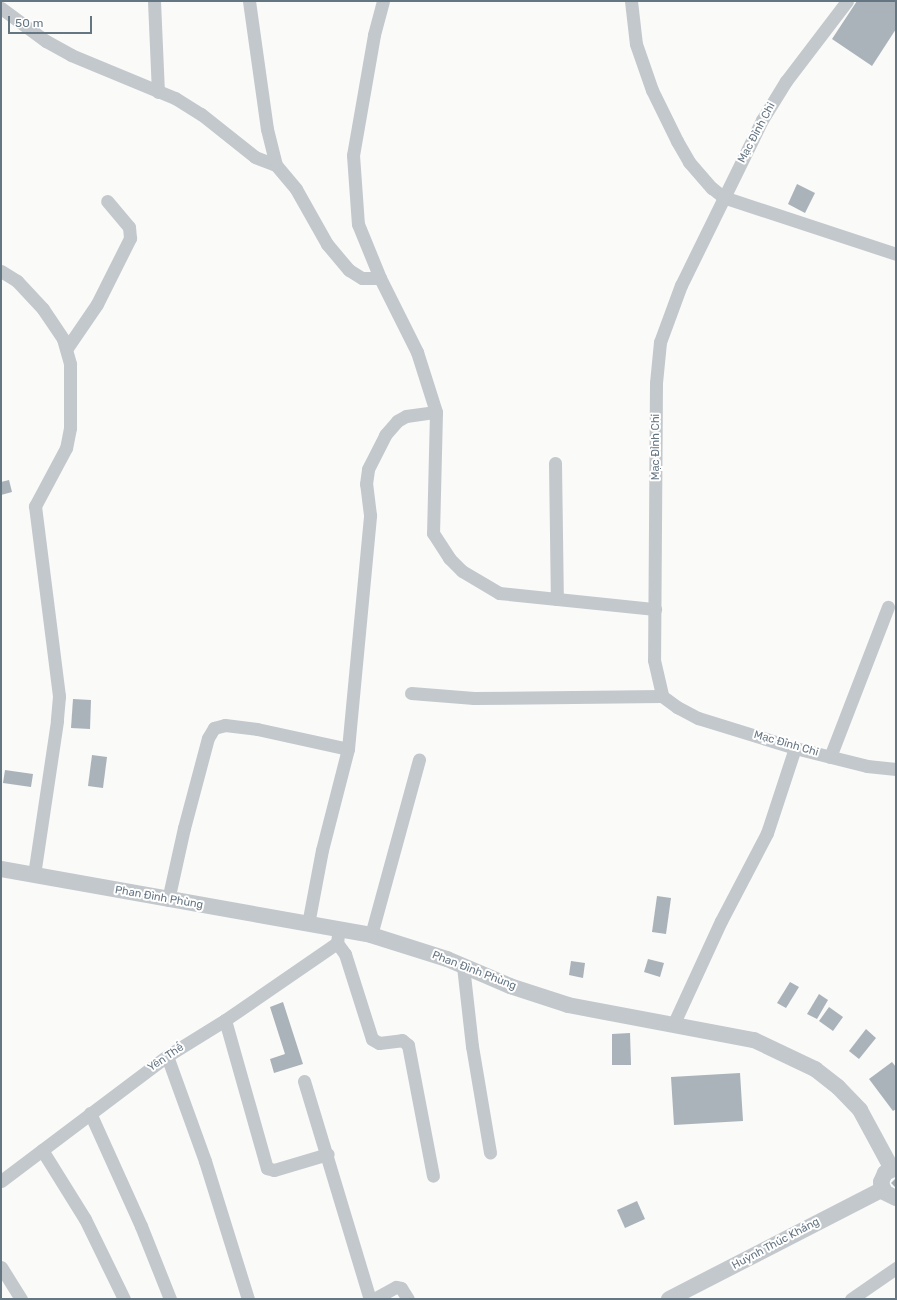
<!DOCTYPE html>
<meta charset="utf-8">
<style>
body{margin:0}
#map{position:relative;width:897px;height:1300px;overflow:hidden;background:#fafaf8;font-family:Rubik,sans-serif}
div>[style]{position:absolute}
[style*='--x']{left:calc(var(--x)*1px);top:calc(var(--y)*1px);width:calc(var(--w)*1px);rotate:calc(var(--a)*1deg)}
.building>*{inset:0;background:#aab3b9}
.minor>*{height:13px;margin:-6.5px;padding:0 6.5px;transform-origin:6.5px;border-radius:6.5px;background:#c3c8cc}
.tertiary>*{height:16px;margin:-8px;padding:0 8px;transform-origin:8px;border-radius:8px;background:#c3c8cc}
span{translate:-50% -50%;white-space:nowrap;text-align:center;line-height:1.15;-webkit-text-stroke:4px #fff;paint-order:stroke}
.street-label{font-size:11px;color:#657683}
.frame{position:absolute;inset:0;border:2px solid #657683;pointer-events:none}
.scale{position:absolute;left:8px;top:16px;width:84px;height:18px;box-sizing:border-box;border:2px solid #657683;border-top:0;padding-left:5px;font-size:12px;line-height:14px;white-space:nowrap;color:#657683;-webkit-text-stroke:3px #fff;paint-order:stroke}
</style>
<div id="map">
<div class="building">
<div style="clip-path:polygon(857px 1px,896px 1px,896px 29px,872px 66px,832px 39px)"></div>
<div style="clip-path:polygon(797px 184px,815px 193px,805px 213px,788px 204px)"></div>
<div style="clip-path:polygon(9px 480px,12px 492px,1px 495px,1px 482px)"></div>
<div style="clip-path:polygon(73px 699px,91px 700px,90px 729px,71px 728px)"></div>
<div style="clip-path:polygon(92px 755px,107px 757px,103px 788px,88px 786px)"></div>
<div style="clip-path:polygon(5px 770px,33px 774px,31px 787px,3px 783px)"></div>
<div style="clip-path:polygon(657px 896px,671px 898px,666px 934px,652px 932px)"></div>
<div style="clip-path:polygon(648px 959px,664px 963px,660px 977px,644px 972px)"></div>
<div style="clip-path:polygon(571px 961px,585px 963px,583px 978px,569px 975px)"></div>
<div style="clip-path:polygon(790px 982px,799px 987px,786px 1008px,777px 1003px)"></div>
<div style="clip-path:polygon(819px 994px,828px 1000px,817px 1019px,807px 1014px)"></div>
<div style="clip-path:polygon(283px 1002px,303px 1064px,274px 1073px,270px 1059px,285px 1054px,270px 1007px)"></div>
<div style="clip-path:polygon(829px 1007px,843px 1017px,833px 1031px,819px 1021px)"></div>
<div style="clip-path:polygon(866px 1029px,876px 1038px,859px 1059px,849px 1051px)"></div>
<div style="clip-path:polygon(630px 1033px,631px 1065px,612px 1065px,612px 1034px)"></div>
<div style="clip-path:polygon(892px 1062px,896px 1067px,896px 1109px,893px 1111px,869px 1079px)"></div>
<div style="clip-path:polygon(740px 1073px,743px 1121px,674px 1125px,671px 1077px)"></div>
<div style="clip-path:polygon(896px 1178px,896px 1188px,891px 1183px)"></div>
<div style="clip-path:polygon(637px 1201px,645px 1219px,625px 1228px,617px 1210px)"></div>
</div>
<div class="minor">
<div style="--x:154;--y:1;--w:91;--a:87.5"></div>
<div style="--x:249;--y:1;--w:129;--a:82"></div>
<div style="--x:267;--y:129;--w:37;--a:76"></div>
<div style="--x:383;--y:1;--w:35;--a:105"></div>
<div style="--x:374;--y:35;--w:122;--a:99.9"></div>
<div style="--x:353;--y:155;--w:69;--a:85.9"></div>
<div style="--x:358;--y:224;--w:58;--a:67.8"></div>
<div style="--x:380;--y:278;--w:83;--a:63.4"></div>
<div style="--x:417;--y:352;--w:63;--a:72.4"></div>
<div style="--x:436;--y:412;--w:121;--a:91.4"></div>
<div style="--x:433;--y:533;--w:30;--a:57"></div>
<div style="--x:449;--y:558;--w:18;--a:45"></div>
<div style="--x:462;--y:571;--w:43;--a:30.7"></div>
<div style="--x:499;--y:593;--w:157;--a:5.9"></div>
<div style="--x:631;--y:1;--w:43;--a:83.4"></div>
<div style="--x:636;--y:44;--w:49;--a:70.8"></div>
<div style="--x:652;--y:90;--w:57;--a:63.9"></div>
<div style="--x:677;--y:141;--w:24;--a:60"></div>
<div style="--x:689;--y:162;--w:35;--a:49"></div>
<div style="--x:712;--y:188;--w:14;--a:39"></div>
<div style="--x:723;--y:197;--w:182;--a:18.2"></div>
<div style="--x:847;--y:1;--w:101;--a:127.3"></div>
<div style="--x:786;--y:81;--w:46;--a:121.6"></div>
<div style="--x:762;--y:120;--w:184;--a:116.1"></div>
<div style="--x:681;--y:285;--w:61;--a:110.2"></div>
<div style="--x:660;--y:342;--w:41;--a:95.6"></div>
<div style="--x:656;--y:383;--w:277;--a:90.4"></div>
<div style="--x:654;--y:660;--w:37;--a:77"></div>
<div style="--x:662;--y:696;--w:19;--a:36"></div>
<div style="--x:677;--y:707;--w:24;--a:28"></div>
<div style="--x:698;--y:718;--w:102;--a:17.2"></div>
<div style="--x:795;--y:748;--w:74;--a:14"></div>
<div style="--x:867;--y:766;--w:29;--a:6"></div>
<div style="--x:1;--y:8;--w:56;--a:36.3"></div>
<div style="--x:46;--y:41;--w:29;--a:29"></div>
<div style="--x:71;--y:55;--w:113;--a:22.5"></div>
<div style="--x:175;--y:98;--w:31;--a:32"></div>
<div style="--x:201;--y:114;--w:69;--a:38.5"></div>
<div style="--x:255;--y:157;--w:22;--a:21"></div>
<div style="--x:276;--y:165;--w:31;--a:50"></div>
<div style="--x:296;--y:189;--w:63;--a:60.6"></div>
<div style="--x:327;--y:244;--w:34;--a:50"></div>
<div style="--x:349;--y:270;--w:15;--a:32"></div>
<div style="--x:362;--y:278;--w:18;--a:0"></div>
<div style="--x:1;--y:271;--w:19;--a:32"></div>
<div style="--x:17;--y:281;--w:38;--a:47"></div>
<div style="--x:43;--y:309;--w:36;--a:56"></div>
<div style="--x:63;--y:339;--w:26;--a:74"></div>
<div style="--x:70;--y:364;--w:64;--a:90"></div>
<div style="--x:70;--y:428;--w:20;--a:101"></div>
<div style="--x:66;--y:448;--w:66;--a:118.1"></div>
<div style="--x:35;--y:506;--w:192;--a:82.8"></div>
<div style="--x:59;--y:696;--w:25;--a:95"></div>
<div style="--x:57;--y:721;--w:155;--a:98.5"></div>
<div style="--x:67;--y:348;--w:53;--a:-55.7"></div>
<div style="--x:97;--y:304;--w:74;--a:-63.4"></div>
<div style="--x:130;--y:238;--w:11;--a:-95"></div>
<div style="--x:129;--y:227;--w:34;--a:-130"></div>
<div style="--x:555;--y:463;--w:136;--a:89.2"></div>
<div style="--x:411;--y:693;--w:63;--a:4.5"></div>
<div style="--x:474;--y:698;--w:188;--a:-0.6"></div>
<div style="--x:830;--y:757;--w:161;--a:-68.9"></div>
<div style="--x:168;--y:900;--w:74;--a:-77.5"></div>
<div style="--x:184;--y:828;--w:93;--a:-75.1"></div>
<div style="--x:208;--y:738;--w:12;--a:-59"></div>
<div style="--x:214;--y:728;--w:11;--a:-15"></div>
<div style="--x:225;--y:725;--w:32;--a:7"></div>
<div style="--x:257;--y:729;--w:93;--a:12.4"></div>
<div style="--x:308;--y:924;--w:75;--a:-79.3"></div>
<div style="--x:322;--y:850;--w:104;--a:-75.6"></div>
<div style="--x:348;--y:749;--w:235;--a:-84.6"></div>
<div style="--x:370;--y:515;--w:31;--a:-97"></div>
<div style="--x:366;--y:484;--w:15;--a:-82"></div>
<div style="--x:368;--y:469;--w:38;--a:-63"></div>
<div style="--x:385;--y:435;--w:18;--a:-49"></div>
<div style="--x:397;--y:421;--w:10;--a:-29"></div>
<div style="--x:406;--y:416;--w:30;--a:-8"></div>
<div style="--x:338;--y:935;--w:8;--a:97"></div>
<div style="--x:337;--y:943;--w:14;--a:54"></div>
<div style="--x:345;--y:954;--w:89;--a:72.4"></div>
<div style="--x:372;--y:1039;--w:8;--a:30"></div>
<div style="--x:379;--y:1043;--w:23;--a:-7"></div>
<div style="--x:402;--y:1040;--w:8;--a:40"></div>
<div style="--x:408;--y:1045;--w:133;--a:79.2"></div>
<div style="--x:371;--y:935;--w:182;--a:-74.7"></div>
<div style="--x:463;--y:966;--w:81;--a:83.6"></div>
<div style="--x:472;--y:1046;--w:108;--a:80.4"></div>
<div style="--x:225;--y:1020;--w:154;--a:74.2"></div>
<div style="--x:267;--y:1168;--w:7;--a:16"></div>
<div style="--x:274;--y:1170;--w:56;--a:-16.5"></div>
<div style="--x:674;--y:1023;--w:112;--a:-65.3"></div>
<div style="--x:721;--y:921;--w:99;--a:-62.4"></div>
<div style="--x:767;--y:833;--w:89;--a:-71.8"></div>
<div style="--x:167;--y:1056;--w:112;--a:70.1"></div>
<div style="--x:205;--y:1161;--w:145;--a:72.7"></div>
<div style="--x:304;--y:1081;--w:228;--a:73.2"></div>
<div style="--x:90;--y:1113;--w:124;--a:65.7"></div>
<div style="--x:141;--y:1226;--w:79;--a:68.3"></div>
<div style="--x:42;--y:1150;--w:81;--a:58.1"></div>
<div style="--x:85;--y:1219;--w:89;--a:64"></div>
<div style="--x:1;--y:1181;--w:208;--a:-37"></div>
<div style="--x:167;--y:1056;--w:68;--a:-31.8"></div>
<div style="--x:225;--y:1020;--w:136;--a:-34.5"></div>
<div style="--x:1;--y:1267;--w:38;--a:58"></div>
<div style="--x:374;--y:1299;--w:25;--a:-29"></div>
<div style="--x:396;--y:1287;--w:5;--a:11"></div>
<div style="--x:401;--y:1288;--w:13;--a:58"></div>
<div style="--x:851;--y:1299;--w:55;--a:-34.6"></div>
</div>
<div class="tertiary">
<div style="--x:1;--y:869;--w:376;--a:10.1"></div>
<div style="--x:371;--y:935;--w:80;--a:17.5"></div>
<div style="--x:447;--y:959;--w:69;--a:23.2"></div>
<div style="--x:510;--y:986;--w:61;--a:18.1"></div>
<div style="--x:568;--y:1005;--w:189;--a:10.7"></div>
<div style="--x:754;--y:1040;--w:68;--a:25.4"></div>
<div style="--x:815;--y:1069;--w:29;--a:38"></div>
<div style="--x:838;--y:1087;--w:32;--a:46"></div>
<div style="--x:860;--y:1110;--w:67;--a:61.5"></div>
<div style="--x:896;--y:1168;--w:12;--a:156"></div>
<div style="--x:885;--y:1173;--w:10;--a:114"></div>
<div style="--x:881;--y:1182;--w:10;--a:73"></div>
<div style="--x:884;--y:1192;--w:13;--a:27"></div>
<div style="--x:669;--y:1299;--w:241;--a:-27.2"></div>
</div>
<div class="street-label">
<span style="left:757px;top:133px;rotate:-62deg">Mạc Đỉnh Chi</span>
<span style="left:656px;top:447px;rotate:-90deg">Mạc Đỉnh Chi</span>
<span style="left:786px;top:744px;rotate:16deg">Mạc Đỉnh Chi</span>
<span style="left:159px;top:898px;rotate:10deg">Phan Đình Phùng</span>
<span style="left:474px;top:971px;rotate:21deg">Phan Đình Phùng</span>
<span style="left:166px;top:1058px;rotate:-34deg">Yên Thế</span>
<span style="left:776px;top:1244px;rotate:-28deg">Huỳnh Thúc Kháng</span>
</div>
<div class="frame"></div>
<div class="scale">50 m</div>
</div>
